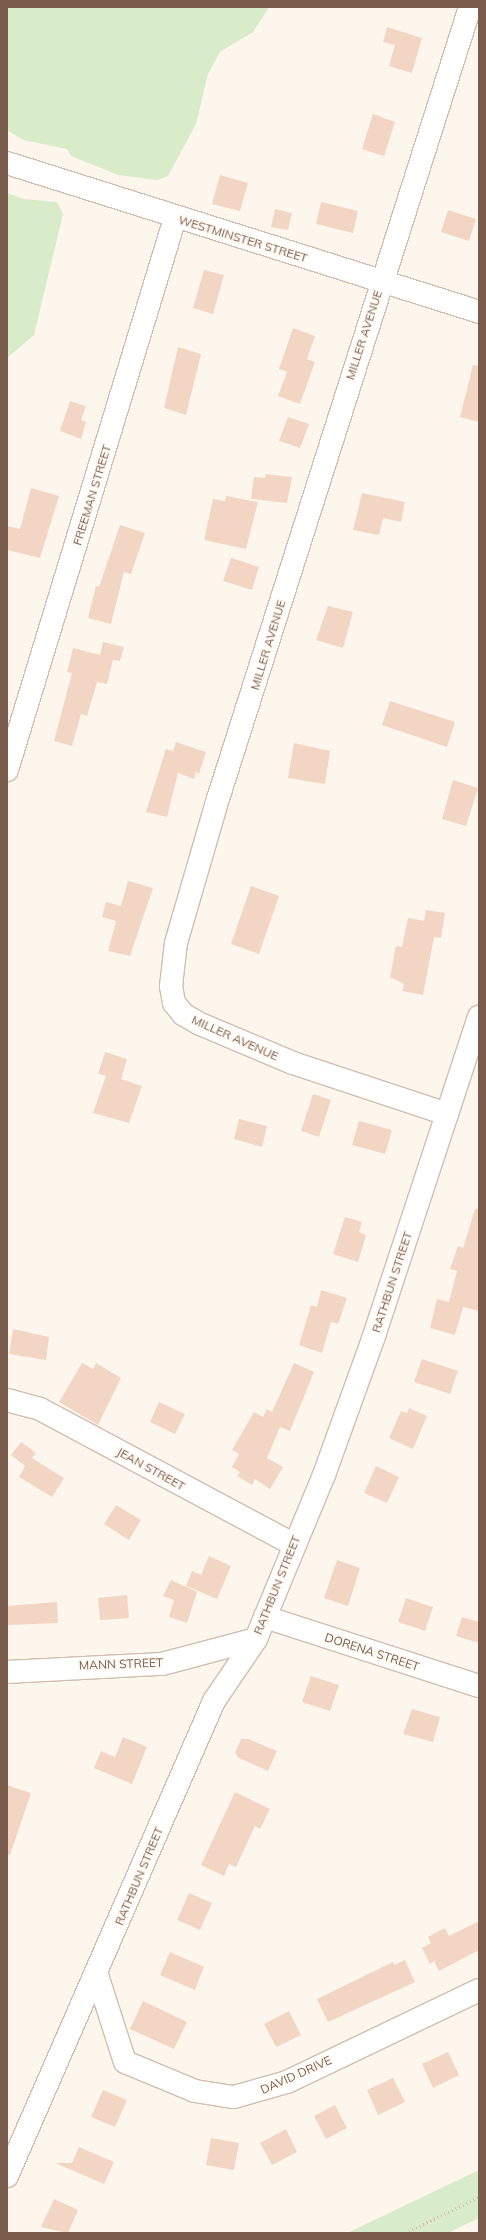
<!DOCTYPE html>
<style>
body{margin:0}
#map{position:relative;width:486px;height:2240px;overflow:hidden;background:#fdf6ec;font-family:Mulish,sans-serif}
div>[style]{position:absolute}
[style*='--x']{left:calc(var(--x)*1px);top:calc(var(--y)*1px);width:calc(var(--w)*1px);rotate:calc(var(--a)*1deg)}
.green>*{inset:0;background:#d8ecc9}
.building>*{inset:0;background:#f3d5c3}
.path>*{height:2.5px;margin-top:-1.25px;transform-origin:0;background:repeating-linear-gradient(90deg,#d9b8a5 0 1px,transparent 0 4px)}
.roads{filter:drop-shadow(1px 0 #d1beb0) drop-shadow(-1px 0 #d1beb0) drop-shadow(0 1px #d1beb0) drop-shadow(0 -1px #d1beb0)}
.minor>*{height:22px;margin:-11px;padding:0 11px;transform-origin:11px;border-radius:11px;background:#fff}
span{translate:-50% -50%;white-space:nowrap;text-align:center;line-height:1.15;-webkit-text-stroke:4px #fffaf3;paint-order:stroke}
.street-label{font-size:12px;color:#7a5c4d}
.frame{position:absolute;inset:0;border:8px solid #7a5c4d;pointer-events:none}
</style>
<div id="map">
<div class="green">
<div style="clip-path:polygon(7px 7px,269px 7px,253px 32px,220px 52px,208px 74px,196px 124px,168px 176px,157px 180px,118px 175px,71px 156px,67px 149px,23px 140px,7px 130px)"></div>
<div style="clip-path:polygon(7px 193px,24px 199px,57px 202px,63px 214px,34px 335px,7px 358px)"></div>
<div style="clip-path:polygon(479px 2170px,479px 2218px,448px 2233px,347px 2233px)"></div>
</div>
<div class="building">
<div style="clip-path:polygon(387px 27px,422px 38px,412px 73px,389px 66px,395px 45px,383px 42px)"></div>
<div style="clip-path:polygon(373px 114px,395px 122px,384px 156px,362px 149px)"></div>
<div style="clip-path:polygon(220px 175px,248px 183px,240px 211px,212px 204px)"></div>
<div style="clip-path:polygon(321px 202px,358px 211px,353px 233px,316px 224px)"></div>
<div style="clip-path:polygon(275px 209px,292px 213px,288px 230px,271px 227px)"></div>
<div style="clip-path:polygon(448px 210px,476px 219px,469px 241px,441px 232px)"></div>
<div style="clip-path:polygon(204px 270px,224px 275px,213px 314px,193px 308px)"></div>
<div style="clip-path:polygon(293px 328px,315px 336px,307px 359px,315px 362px,300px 404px,278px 396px,287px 372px,279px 369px)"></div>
<div style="clip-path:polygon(178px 347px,201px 354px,186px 415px,164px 408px)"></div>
<div style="clip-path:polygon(473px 365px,479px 366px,479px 422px,460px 417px)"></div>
<div style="clip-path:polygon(70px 401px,86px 406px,81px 420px,86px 422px,81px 439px,60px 431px)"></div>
<div style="clip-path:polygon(288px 417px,309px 424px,300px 448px,279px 441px)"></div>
<div style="clip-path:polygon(266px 474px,292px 477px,287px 503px,251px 499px,254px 477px,265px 478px)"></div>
<div style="clip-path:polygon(31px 488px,59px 496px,40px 558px,7px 550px,7px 526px,20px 529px)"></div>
<div style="clip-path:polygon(362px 493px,405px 502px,401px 522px,383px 518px,379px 535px,353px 530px)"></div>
<div style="clip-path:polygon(226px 496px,258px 502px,246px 549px,204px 540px,213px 499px,225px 501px)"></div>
<div style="clip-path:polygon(120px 525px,145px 533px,131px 574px,124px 572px,111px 624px,88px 618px,96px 586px,99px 587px)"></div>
<div style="clip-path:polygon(231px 558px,259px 567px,252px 590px,223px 581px)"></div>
<div style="clip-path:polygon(328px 606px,353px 612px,343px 648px,316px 640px)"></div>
<div style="clip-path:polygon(103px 642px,124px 647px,120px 661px,113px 660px,107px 684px,97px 682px,87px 716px,81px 714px,72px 746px,54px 741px,72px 673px,67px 672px,73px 648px,100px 655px)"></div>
<div style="clip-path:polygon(390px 701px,455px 722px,447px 747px,382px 725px)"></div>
<div style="clip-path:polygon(176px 742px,206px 752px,199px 774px,196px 772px,194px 779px,178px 773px,167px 817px,146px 812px,166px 749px,173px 751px)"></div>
<div style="clip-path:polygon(294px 743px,330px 751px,325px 784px,288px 778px)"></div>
<div style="clip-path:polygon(453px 780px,478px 788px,466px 826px,442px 819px)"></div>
<div style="clip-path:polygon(128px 881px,153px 888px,130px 956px,108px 951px,116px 921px,102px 917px,106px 902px,121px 906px)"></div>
<div style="clip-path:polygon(251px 886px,279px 896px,259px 954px,231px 944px)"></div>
<div style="clip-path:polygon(426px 910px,445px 913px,441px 938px,434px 937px,423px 995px,402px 991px,404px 984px,390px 977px,396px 946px,402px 947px,408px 918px,424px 921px)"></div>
<div style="clip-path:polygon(105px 1052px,127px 1059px,121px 1079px,142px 1086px,129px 1123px,93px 1113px,106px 1076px,98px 1074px)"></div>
<div style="clip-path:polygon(313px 1094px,331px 1100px,319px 1137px,301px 1131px)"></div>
<div style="clip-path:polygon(239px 1119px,267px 1126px,262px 1147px,234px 1139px)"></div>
<div style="clip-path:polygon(359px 1121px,392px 1130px,385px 1154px,352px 1145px)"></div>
<div style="clip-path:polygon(475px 1209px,479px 1209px,479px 1311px,463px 1307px,455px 1335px,430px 1328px,437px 1299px,449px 1302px,457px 1271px,450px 1269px,458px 1246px,463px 1248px)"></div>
<div style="clip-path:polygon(345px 1217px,362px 1222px,359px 1232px,366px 1235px,358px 1262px,333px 1254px)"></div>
<div style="clip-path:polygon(321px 1290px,347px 1298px,338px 1324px,331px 1322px,322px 1353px,299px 1345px,311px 1305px,317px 1307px)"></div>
<div style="clip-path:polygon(13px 1329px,49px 1337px,46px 1360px,9px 1354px)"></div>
<div style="clip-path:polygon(422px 1359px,458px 1371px,450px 1394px,414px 1382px)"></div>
<div style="clip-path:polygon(82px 1363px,93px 1369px,96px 1363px,121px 1378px,98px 1425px,59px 1402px)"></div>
<div style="clip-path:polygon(294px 1363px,314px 1372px,290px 1431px,280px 1427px,267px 1458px,283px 1467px,270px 1489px,255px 1479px,252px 1485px,237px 1476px,240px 1472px,232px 1467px,239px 1454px,232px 1450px,254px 1412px,263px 1417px,267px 1409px,272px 1412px)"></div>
<div style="clip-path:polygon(159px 1402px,185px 1414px,175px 1434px,150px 1422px)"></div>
<div style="clip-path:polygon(409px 1408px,427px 1416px,413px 1449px,389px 1438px,401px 1411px,407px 1413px)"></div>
<div style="clip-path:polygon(21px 1442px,36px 1453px,32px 1458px,64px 1478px,52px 1497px,19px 1477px,25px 1466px,11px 1455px)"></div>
<div style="clip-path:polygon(376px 1466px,399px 1477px,387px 1503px,364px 1493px)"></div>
<div style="clip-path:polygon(116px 1505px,141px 1520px,129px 1540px,104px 1524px)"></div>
<div style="clip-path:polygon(209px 1556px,231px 1566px,217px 1599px,186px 1586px,192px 1571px,201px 1575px)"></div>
<div style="clip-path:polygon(337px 1560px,360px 1568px,348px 1606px,324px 1598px)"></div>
<div style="clip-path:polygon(171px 1580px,197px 1592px,187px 1623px,169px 1617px,174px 1600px,163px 1596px)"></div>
<div style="clip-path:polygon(127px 1595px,129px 1618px,100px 1620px,98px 1598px)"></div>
<div style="clip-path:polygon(406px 1598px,433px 1607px,425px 1631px,398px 1622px)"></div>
<div style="clip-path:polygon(57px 1602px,58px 1623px,7px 1625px,7px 1606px)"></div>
<div style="clip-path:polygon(462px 1617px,479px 1622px,479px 1643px,456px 1636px)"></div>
<div style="clip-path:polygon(311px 1676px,339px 1685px,330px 1711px,302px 1702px)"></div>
<div style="clip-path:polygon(412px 1709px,440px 1717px,433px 1742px,403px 1734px)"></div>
<div style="clip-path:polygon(123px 1737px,147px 1747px,132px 1784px,94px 1768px,101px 1751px,115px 1757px)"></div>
<div style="clip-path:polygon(241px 1739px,248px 1739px,277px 1751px,268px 1771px,239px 1758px,235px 1753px)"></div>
<div style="clip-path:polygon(7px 1785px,31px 1793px,10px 1855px,7px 1855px)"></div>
<div style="clip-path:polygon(235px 1792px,270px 1809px,260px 1829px,255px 1826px,236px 1867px,229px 1864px,224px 1876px,201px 1865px)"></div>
<div style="clip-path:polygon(189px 1893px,212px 1903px,200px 1930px,177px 1920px)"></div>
<div style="clip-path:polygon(479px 1921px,479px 1950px,439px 1971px,434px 1961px,430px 1964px,422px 1948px,431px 1943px,428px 1937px,445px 1928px,449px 1936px)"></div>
<div style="clip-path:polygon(170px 1952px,204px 1967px,195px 1990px,160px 1975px)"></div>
<div style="clip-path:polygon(405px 1960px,415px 1982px,328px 2022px,317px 1999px,393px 1962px,394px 1965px)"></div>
<div style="clip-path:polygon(143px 2001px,187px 2022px,174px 2049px,130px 2029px)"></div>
<div style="clip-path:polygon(289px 2011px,301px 2035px,276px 2047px,264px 2024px)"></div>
<div style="clip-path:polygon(448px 2052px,459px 2075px,433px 2088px,422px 2064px)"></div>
<div style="clip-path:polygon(393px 2078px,405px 2102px,378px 2115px,367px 2090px)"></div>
<div style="clip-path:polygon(103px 2090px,127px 2100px,115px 2127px,91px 2117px)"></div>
<div style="clip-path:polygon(335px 2105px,347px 2128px,326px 2139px,314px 2116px)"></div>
<div style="clip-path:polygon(286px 2129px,297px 2152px,272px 2165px,260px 2143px)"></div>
<div style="clip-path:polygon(211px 2138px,239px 2143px,234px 2170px,206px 2165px)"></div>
<div style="clip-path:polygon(79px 2147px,114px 2162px,104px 2184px,55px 2163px,72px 2163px)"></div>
<div style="clip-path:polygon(54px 2199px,78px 2210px,68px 2233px,41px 2227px)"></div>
</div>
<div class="path">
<div style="--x:405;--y:2233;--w:82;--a:-25.9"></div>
</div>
<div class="roads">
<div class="minor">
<div style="--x:7;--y:163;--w:495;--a:17.5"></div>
<div style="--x:7;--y:770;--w:577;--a:-73.07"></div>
<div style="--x:447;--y:1114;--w:162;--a:-161.7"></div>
<div style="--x:293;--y:1063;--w:101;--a:-157.2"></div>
<div style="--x:200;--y:1024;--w:20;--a:-150"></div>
<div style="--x:183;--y:1014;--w:14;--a:-129"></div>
<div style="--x:174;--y:1003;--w:17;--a:-100"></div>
<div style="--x:171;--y:986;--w:43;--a:-83.4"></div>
<div style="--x:176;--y:943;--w:144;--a:-73.8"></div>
<div style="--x:216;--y:805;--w:837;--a:-72.34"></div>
<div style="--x:7;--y:1400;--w:34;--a:15"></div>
<div style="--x:40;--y:1409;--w:287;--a:28.1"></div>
<div style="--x:265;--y:1617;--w:225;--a:17.9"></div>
<div style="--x:7;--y:1672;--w:155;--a:-3"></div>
<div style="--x:162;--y:1664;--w:97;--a:-14.9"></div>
<div style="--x:97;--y:1975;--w:91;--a:72.2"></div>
<div style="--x:125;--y:2062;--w:76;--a:22.5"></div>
<div style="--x:195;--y:2091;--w:39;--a:9"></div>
<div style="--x:234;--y:2097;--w:55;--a:-15.8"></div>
<div style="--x:287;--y:2082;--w:213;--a:-25.6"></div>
<div style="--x:7;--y:2176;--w:518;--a:-66.45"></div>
<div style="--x:214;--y:1701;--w:75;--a:-55.9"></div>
<div style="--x:256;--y:1639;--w:178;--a:-67.5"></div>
<div style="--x:324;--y:1475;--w:148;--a:-70.2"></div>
<div style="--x:374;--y:1336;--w:336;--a:-71.8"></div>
</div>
</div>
<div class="street-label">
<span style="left:243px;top:239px;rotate:17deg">WESTMINSTER STREET</span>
<span style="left:364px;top:335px;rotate:-72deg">MILLER AVENUE</span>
<span style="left:92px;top:495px;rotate:-73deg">FREEMAN STREET</span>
<span style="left:268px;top:645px;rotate:-73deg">MILLER AVENUE</span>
<span style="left:235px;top:1038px;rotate:24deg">MILLER AVENUE</span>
<span style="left:392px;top:1282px;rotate:-72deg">RATHBUN STREET</span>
<span style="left:151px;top:1469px;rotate:29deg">JEAN STREET</span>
<span style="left:277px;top:1585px;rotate:-68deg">RATHBUN STREET</span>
<span style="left:372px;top:1652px;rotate:18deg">DORENA STREET</span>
<span style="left:121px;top:1664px;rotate:-2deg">MANN STREET</span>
<span style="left:139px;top:1876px;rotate:-67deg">RATHBUN STREET</span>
<span style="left:296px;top:2075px;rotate:-24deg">DAVID DRIVE</span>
</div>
<div class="frame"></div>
</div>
